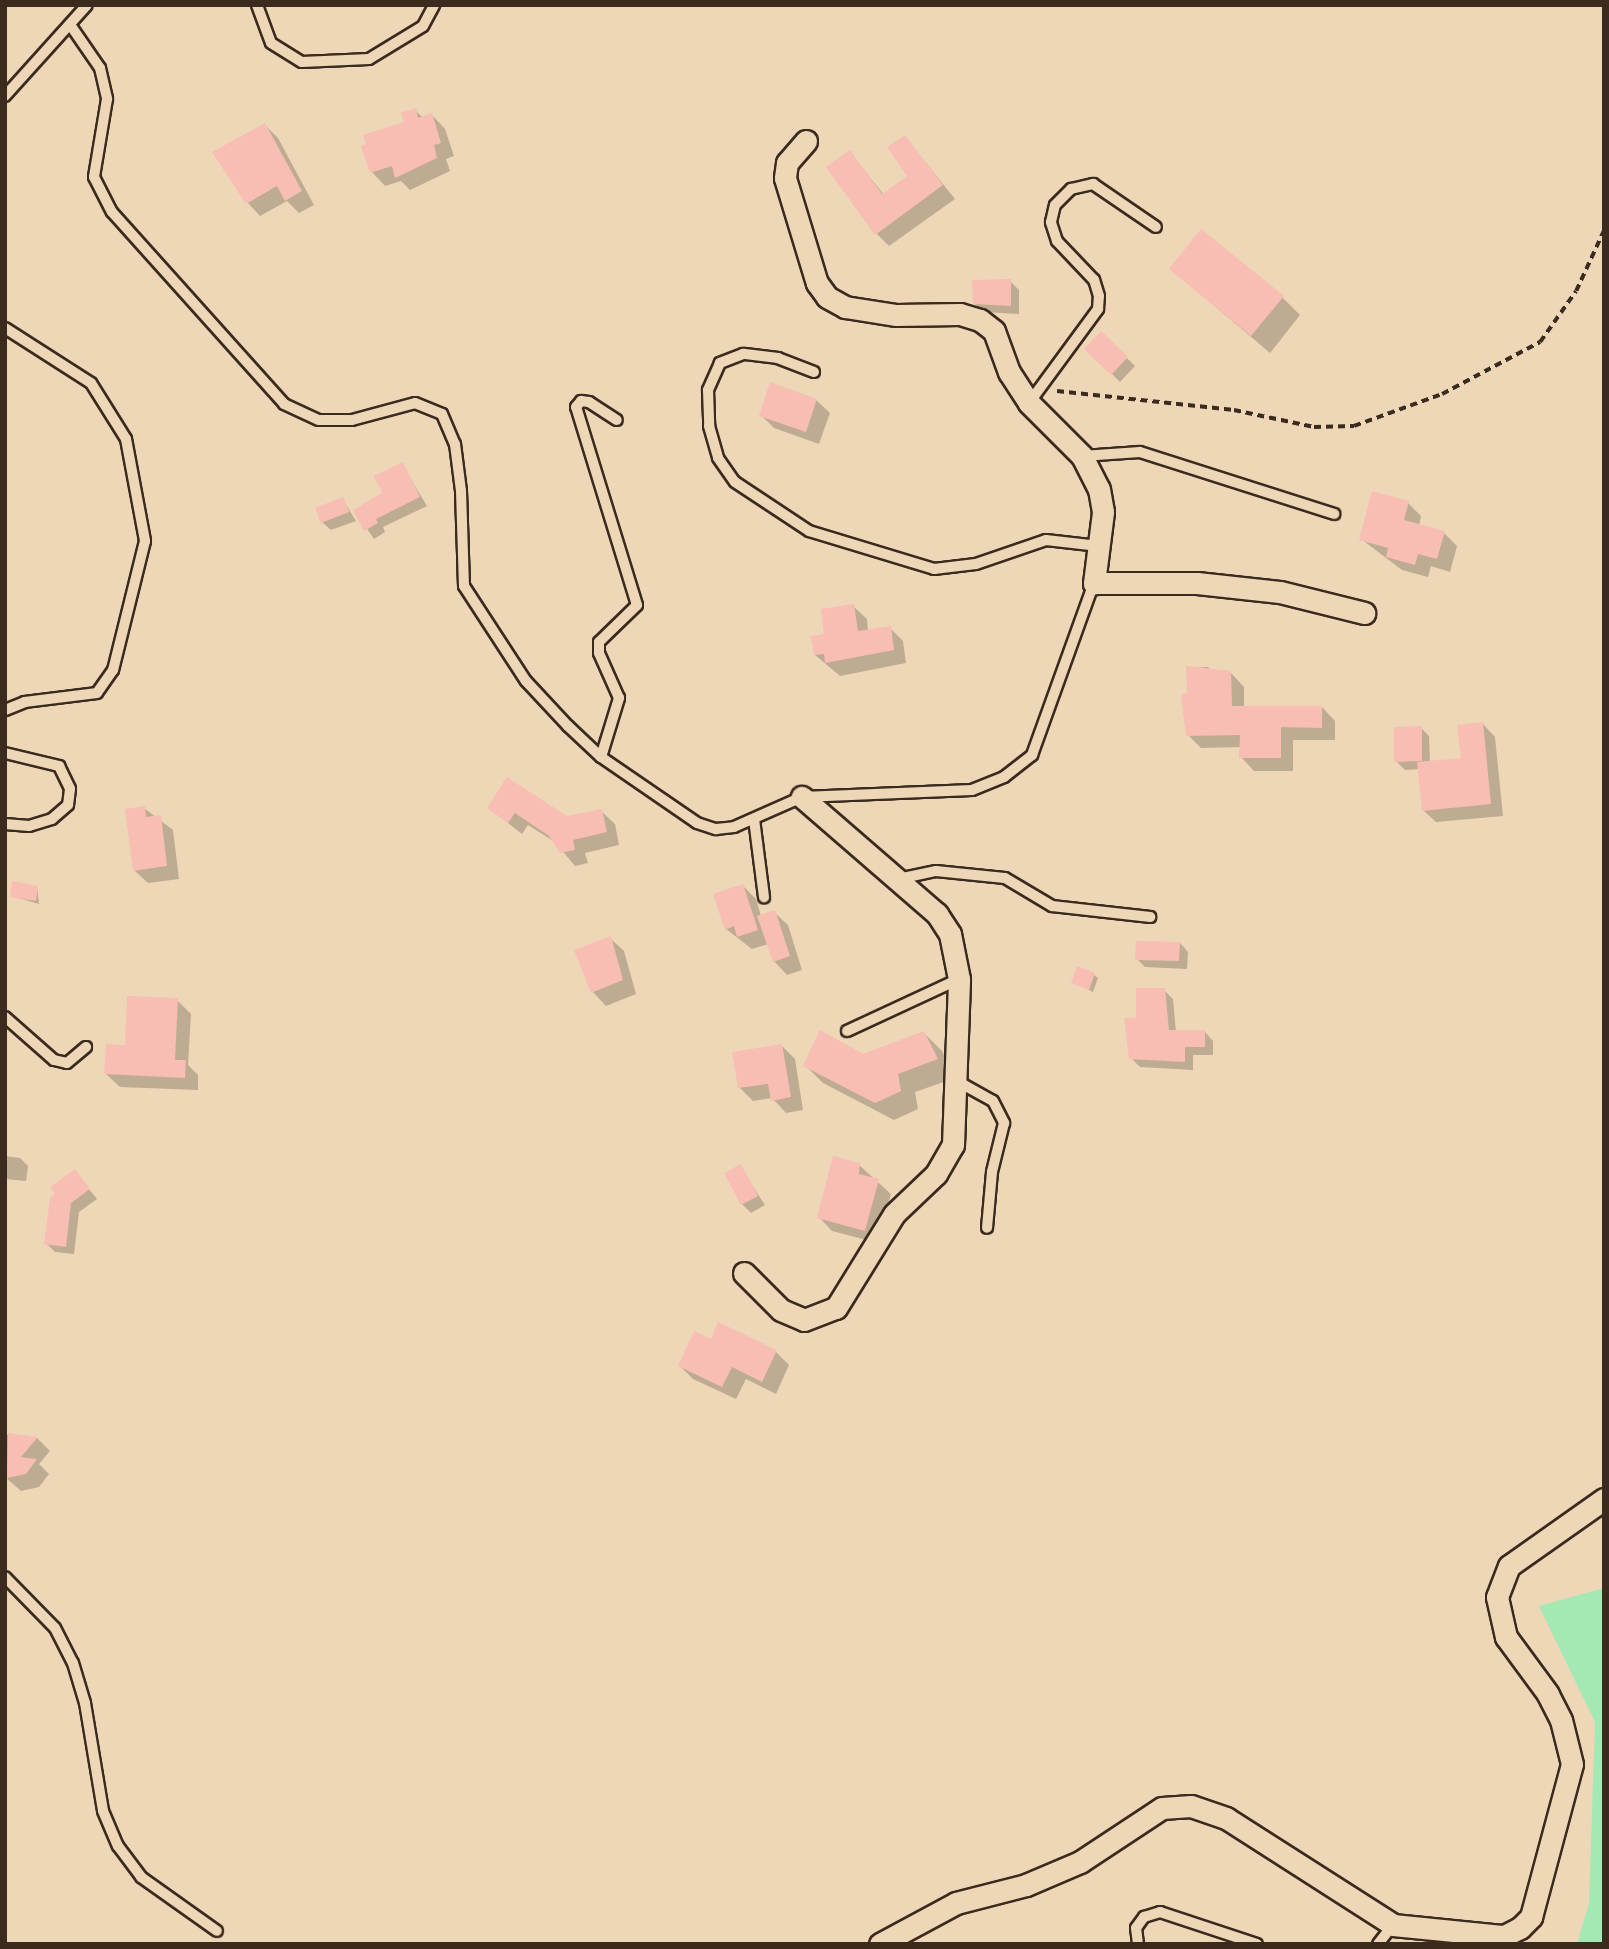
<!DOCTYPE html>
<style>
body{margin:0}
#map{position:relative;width:1609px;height:1949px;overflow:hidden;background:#edd7b6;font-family:Caveat,sans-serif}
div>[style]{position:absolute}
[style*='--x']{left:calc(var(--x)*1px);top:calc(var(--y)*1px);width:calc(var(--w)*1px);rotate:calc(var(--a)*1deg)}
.green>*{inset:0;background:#a4e8b3}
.shadow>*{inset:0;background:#0003}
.building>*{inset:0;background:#f8bdb3}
.path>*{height:3.5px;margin-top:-1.75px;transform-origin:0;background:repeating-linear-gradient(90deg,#3b2a1e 0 7px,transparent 0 12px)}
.roads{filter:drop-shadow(2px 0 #3b2a1e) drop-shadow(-2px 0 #3b2a1e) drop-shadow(0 2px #3b2a1e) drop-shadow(0 -2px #3b2a1e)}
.service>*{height:10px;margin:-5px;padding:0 5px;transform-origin:5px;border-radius:5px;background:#edd7b6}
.minor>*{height:21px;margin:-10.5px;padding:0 10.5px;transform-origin:10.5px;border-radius:10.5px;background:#edd7b6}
span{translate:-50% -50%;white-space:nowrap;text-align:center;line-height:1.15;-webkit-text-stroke:6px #edd7b6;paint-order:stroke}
.frame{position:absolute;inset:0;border:7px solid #3b2a1e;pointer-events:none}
</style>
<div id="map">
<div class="green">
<div style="clip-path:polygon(1604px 1588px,1604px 1944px,1577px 1944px,1589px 1903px,1595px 1722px,1539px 1606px)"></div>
</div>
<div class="shadow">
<div style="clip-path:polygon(415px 110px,423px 118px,432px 115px,445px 129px,454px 156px,446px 159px,450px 171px,410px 190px,401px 181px,385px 186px,372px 172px)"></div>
<div style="clip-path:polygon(265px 125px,278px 138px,314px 205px,299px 213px,287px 201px,260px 216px,247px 202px)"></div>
<div style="clip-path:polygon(905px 137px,955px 199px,889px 246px,877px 234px,850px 152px,884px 195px,909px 177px)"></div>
<div style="clip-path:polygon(1171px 269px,1283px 298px,1300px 315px,1270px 353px)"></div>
<div style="clip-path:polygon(1010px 281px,1019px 290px,1019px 314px,983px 312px,974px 303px)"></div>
<div style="clip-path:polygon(1101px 333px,1135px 366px,1120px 382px,1087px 349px)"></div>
<div style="clip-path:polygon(816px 400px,830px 413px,819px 444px,774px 428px,761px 415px)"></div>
<div style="clip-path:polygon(402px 465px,427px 506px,383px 527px,385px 532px,374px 539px,355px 511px,385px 494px)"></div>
<div style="clip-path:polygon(343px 500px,356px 521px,331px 530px,322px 522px)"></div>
<div style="clip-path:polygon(1408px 503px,1421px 516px,1419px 526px,1444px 533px,1457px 546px,1450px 572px,1431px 566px,1428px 577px,1402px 570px,1361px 539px)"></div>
<div style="clip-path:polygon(853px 606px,867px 619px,868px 631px,890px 628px,903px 641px,906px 663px,840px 676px,815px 655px)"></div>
<div style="clip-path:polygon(1208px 667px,1214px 674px,1231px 673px,1244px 687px,1244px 707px,1322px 707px,1335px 721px,1335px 740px,1293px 740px,1293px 771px,1254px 771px,1241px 757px,1241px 747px,1201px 748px,1188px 735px,1188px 668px)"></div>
<div style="clip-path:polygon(1483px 724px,1495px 737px,1503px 816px,1436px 822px,1423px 810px,1420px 769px,1405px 770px,1396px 761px,1421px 728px,1429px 736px,1430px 762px,1463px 759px)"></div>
<div style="clip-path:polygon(144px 808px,173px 830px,179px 879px,148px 883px,134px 870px)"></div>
<div style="clip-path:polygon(489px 808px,567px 818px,601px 811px,615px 824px,619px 845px,585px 853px,588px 863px,575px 866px,555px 842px,528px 825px,522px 834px)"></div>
<div style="clip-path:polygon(743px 886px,756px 899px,761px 916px,774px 912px,788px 925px,802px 970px,787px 975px,774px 961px,768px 944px,752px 949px,726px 929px)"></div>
<div style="clip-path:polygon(37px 887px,39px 904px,12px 896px)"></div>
<div style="clip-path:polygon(610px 938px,624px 951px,636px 994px,606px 1006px,593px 992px)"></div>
<div style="clip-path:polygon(1180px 943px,1188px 952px,1187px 969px,1145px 967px,1137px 959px)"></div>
<div style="clip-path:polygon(1094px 975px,1098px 978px,1093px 992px,1073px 982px)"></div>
<div style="clip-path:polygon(1164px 990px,1173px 999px,1176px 1032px,1205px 1032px,1213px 1041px,1213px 1055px,1193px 1055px,1193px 1070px,1140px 1067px,1131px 1058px,1138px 1019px)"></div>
<div style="clip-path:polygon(177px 1000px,191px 1014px,188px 1065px,198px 1075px,198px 1090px,120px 1087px,106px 1074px,127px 1047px)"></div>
<div style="clip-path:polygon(924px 1033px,942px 1051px,955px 1078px,915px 1092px,918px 1109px,894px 1120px,823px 1083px,805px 1065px,863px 1056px)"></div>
<div style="clip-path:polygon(782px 1046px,795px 1059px,803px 1110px,786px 1113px,772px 1098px,753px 1101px,740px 1088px)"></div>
<div style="clip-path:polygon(5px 1156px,20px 1158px,28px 1166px,26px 1181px,5px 1179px)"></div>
<div style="clip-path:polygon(859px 1165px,891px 1194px,878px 1243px,832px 1231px,819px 1217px)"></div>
<div style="clip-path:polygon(740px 1167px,765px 1205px,751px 1213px,742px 1204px)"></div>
<div style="clip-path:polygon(74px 1171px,97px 1199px,79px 1212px,74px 1254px,55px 1252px,46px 1243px)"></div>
<div style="clip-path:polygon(711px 1341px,776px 1352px,789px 1365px,776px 1394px,746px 1379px,736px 1399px,693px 1379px,680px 1366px)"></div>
<div style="clip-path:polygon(7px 1435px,37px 1438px,50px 1451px,39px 1464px,49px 1474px,39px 1487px,21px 1491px,5px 1477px)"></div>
</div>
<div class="building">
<div style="clip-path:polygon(416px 108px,418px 118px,432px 113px,441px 143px,434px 145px,437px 158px,395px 178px,392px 166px,370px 173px,361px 146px,366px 144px,363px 135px,404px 122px,401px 113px)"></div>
<div style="clip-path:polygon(265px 123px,302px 191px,285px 201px,277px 186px,246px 204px,212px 152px)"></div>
<div style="clip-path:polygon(905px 135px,943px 185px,875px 235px,826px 167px,850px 150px,882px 194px,907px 176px,887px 147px)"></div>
<div style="clip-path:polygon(1201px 229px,1284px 296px,1251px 336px,1169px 269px)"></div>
<div style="clip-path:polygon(1011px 279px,1011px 306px,973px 304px,972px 280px)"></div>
<div style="clip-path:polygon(1101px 331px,1128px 357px,1111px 375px,1084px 349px)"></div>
<div style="clip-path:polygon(770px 382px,817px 399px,806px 432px,759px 416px)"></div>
<div style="clip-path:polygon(403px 462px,420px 497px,376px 519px,378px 523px,364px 531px,353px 510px,382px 493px,374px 476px)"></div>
<div style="clip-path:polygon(1372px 491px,1409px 501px,1404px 520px,1445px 531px,1437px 559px,1418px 554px,1415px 565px,1386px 557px,1388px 548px,1359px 540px)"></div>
<div style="clip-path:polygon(343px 497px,349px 512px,321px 523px,315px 508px)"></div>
<div style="clip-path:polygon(854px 604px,858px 631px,891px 626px,894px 650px,825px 663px,824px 654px,814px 655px,811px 636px,824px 634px,821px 609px)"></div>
<div style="clip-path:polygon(1186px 666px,1231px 671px,1232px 706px,1322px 706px,1322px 728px,1281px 727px,1281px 758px,1239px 758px,1240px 735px,1186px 736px,1181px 696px,1187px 692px)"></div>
<div style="clip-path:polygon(1483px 722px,1491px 804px,1422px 811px,1417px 762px,1461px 758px,1457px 725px)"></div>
<div style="clip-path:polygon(1422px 726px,1422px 761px,1394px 762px,1394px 727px)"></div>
<div style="clip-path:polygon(507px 777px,567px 816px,602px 809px,607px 832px,573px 840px,575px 850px,560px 853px,549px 836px,515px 813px,508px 823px,487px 808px)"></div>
<div style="clip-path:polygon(145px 806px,146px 817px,161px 815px,167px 866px,133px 871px,125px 809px)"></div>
<div style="clip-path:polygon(12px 881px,38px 886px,36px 901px,10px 897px)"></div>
<div style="clip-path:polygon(743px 884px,758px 930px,737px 937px,734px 926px,725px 930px,713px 894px)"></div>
<div style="clip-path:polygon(775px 910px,790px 956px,773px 962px,757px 916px)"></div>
<div style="clip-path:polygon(611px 936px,623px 980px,591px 993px,574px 950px)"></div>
<div style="clip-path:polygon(1136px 941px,1180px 942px,1179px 961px,1135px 960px)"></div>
<div style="clip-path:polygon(1077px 966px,1095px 973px,1089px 990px,1071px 983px)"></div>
<div style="clip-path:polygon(1136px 988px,1165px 988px,1169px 1030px,1205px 1030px,1205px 1047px,1185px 1047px,1185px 1062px,1129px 1059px,1124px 1018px,1136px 1018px)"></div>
<div style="clip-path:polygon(127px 996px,178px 998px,175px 1060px,186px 1060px,185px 1078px,104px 1074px,106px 1044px,125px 1045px)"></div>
<div style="clip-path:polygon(820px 1030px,863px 1054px,924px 1031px,938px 1059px,898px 1074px,901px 1091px,875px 1103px,803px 1066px)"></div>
<div style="clip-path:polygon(782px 1044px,791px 1097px,771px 1101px,768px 1084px,738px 1088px,732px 1052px)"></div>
<div style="clip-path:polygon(833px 1156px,860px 1163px,859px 1174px,879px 1179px,865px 1231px,817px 1218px)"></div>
<div style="clip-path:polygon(741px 1164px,758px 1196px,741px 1205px,724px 1173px)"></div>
<div style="clip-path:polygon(75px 1169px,90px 1189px,71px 1203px,66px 1247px,44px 1244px,50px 1198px,55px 1194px,50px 1187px)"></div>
<div style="clip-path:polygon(718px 1322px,777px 1350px,762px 1382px,732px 1367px,722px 1387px,678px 1366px,694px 1331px,711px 1339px)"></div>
<div style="clip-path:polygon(8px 1433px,38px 1437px,21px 1457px,37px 1459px,26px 1474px,7px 1478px)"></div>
</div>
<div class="path">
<div style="--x:1057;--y:391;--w:178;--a:6.1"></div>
<div style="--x:1234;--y:410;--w:82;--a:12"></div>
<div style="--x:1314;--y:427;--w:40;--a:-1.4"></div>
<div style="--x:1354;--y:426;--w:94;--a:-20"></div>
<div style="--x:1442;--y:394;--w:111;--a:-28"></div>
<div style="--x:1540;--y:342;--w:62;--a:-54.8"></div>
<div style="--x:1576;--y:291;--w:67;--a:-65.3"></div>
</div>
<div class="roads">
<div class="service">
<div style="--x:257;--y:5;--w:40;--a:69.8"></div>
<div style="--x:271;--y:43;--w:36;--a:32"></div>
<div style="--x:302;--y:62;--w:67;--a:-2.6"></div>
<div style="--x:369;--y:59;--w:63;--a:-31.4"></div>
<div style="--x:423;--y:26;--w:24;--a:-62"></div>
<div style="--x:71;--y:26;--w:51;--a:55.4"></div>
<div style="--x:100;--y:68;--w:32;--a:77"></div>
<div style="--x:107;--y:99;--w:79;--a:99.5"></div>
<div style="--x:94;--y:177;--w:39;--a:63"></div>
<div style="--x:112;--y:212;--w:258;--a:48.1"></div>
<div style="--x:284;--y:404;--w:38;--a:25"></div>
<div style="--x:319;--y:420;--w:33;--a:0"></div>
<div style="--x:352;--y:420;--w:65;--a:-15.1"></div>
<div style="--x:415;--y:403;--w:29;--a:22"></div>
<div style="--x:442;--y:414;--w:33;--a:67"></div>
<div style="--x:455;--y:444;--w:47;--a:82.7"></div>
<div style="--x:461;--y:491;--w:95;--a:88.2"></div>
<div style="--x:464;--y:586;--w:113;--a:56.9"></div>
<div style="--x:526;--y:681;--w:62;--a:47"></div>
<div style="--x:568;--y:726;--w:45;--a:43.2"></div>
<div style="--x:601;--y:757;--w:116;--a:34.5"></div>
<div style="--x:697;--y:823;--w:20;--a:18"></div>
<div style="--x:716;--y:829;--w:18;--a:-6"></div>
<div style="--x:734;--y:827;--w:74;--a:-23.8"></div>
<div style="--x:802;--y:797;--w:170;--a:-2.4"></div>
<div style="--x:972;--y:790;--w:35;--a:-22"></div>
<div style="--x:1004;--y:777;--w:36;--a:-38"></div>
<div style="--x:1032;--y:755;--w:183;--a:-70.2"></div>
<div style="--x:5;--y:96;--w:122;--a:-48"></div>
<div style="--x:5;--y:328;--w:102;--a:32.6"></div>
<div style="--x:91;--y:383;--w:66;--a:58"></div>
<div style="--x:126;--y:439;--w:104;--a:79.4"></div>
<div style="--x:145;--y:541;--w:133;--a:103.9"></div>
<div style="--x:113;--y:670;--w:28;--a:125"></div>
<div style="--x:97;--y:693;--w:73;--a:172.9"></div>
<div style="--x:25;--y:702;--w:22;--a:158"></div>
<div style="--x:814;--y:372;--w:39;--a:-159"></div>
<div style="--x:778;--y:358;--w:35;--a:-173"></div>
<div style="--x:743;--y:354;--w:25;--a:159"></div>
<div style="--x:720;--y:363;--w:30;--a:114"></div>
<div style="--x:708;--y:390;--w:36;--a:88"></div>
<div style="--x:709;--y:426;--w:33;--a:74"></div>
<div style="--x:718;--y:458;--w:29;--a:55"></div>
<div style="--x:735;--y:482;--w:89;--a:33.5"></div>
<div style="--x:809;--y:531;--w:131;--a:16.9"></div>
<div style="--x:934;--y:569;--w:42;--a:-6.8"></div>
<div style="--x:976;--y:564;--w:74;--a:-18.9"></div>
<div style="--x:1046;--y:540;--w:53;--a:6.5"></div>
<div style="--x:1029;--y:403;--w:117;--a:-53.7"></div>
<div style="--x:1098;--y:309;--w:13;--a:-86"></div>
<div style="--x:1099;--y:296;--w:17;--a:-107"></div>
<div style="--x:1094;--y:280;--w:54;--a:-133.5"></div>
<div style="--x:1057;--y:241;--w:20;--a:-108"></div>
<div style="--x:1051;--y:222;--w:17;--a:-77"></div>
<div style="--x:1055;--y:205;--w:23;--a:-45"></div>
<div style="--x:1071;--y:189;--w:23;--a:-13"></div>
<div style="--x:1093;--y:184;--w:76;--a:34.3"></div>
<div style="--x:1082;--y:456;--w:58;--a:-3.9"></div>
<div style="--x:1140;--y:452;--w:204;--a:17.7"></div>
<div style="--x:5;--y:753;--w:56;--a:13.5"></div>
<div style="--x:59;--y:766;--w:25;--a:64"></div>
<div style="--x:70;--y:789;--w:16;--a:97"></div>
<div style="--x:68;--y:805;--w:21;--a:139"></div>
<div style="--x:52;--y:819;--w:24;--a:163"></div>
<div style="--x:29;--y:826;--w:24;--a:-175"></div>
<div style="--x:601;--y:757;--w:62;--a:-73"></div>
<div style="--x:619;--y:698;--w:49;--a:-114"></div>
<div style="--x:599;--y:653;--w:11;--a:-90"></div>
<div style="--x:599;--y:642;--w:53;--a:-44.2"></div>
<div style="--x:637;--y:605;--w:207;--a:-107.1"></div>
<div style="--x:576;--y:407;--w:8;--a:-50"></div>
<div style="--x:581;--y:401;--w:8;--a:7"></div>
<div style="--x:589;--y:402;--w:33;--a:33"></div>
<div style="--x:754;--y:819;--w:79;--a:82.7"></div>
<div style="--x:898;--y:879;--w:39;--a:-12"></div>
<div style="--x:936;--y:871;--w:69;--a:5.8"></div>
<div style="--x:1005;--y:878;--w:55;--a:30.8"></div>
<div style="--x:1052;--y:906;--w:99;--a:6.4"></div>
<div style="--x:5;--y:1017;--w:65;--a:41.3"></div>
<div style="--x:54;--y:1060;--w:13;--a:13"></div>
<div style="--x:67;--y:1063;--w:25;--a:-40"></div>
<div style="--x:847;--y:1031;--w:123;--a:-24.9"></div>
<div style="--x:955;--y:1080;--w:43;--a:28.9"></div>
<div style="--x:993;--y:1101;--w:25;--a:63"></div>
<div style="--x:1004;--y:1123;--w:50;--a:103.8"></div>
<div style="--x:992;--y:1172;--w:56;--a:95.1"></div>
<div style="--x:5;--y:1577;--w:71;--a:45.6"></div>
<div style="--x:55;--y:1628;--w:39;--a:63"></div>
<div style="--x:73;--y:1663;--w:42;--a:73.3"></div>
<div style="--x:85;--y:1703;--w:109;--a:80.5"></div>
<div style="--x:103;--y:1811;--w:38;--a:67"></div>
<div style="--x:118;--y:1846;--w:39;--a:53"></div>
<div style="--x:141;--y:1877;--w:93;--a:35.4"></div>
<div style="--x:1138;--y:1944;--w:16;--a:-97"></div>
<div style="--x:1136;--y:1928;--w:14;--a:-54"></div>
<div style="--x:1144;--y:1917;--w:17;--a:-17"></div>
<div style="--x:1160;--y:1912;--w:102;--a:18.3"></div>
<div style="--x:1378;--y:1944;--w:24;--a:-52"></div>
</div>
<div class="minor">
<div style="--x:806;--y:141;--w:29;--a:131"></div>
<div style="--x:787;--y:163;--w:15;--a:98"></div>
<div style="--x:785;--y:178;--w:110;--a:73.1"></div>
<div style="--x:817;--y:283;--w:17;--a:54"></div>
<div style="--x:827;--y:297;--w:21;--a:29"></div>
<div style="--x:845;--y:307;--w:52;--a:8.9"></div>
<div style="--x:896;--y:315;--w:64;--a:-0.9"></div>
<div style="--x:960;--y:314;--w:21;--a:17"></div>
<div style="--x:980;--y:320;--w:18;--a:38"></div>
<div style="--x:994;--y:331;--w:44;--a:69.9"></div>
<div style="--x:1009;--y:372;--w:37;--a:57"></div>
<div style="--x:1029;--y:403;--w:75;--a:45"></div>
<div style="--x:1082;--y:456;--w:37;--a:63"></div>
<div style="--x:1099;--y:489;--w:23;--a:80"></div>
<div style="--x:1103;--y:512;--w:72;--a:97.2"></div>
<div style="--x:1094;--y:583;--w:103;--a:0"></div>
<div style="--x:1197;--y:583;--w:83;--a:6.2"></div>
<div style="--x:1280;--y:592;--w:87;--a:14"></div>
<div style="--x:744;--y:1273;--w:52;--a:45"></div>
<div style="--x:781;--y:1310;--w:25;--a:23"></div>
<div style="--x:804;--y:1320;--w:34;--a:-21"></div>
<div style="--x:836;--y:1308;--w:110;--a:-58.3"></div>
<div style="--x:894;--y:1214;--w:58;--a:-43.6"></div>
<div style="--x:936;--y:1174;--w:34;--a:-60"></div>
<div style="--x:953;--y:1145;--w:166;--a:-87.9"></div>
<div style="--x:959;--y:979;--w:46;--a:-101.3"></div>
<div style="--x:950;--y:934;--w:24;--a:-123"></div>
<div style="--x:937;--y:914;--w:179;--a:-139.1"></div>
<div style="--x:880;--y:1944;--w:86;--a:-28.3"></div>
<div style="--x:956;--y:1903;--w:72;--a:-14.4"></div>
<div style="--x:1026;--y:1885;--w:59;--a:-23.1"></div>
<div style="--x:1080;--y:1862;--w:98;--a:-33.4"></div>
<div style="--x:1162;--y:1808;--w:29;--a:-4"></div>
<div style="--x:1191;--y:1806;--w:37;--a:19"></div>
<div style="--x:1226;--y:1818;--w:198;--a:32.6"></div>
<div style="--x:1393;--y:1925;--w:112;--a:5.7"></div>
<div style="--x:1504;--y:1936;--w:18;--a:-27"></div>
<div style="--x:1520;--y:1928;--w:16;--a:-45"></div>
<div style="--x:1531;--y:1917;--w:158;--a:-75"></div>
<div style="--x:1572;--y:1764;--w:45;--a:-104"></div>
<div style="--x:1561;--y:1720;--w:29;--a:-117"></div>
<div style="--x:1548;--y:1694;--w:71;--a:-126.4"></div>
<div style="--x:1506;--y:1637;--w:41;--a:-102.7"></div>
<div style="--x:1497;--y:1597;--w:33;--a:-69"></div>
<div style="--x:1509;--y:1566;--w:116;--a:-35.2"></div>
</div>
</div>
<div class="frame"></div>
</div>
